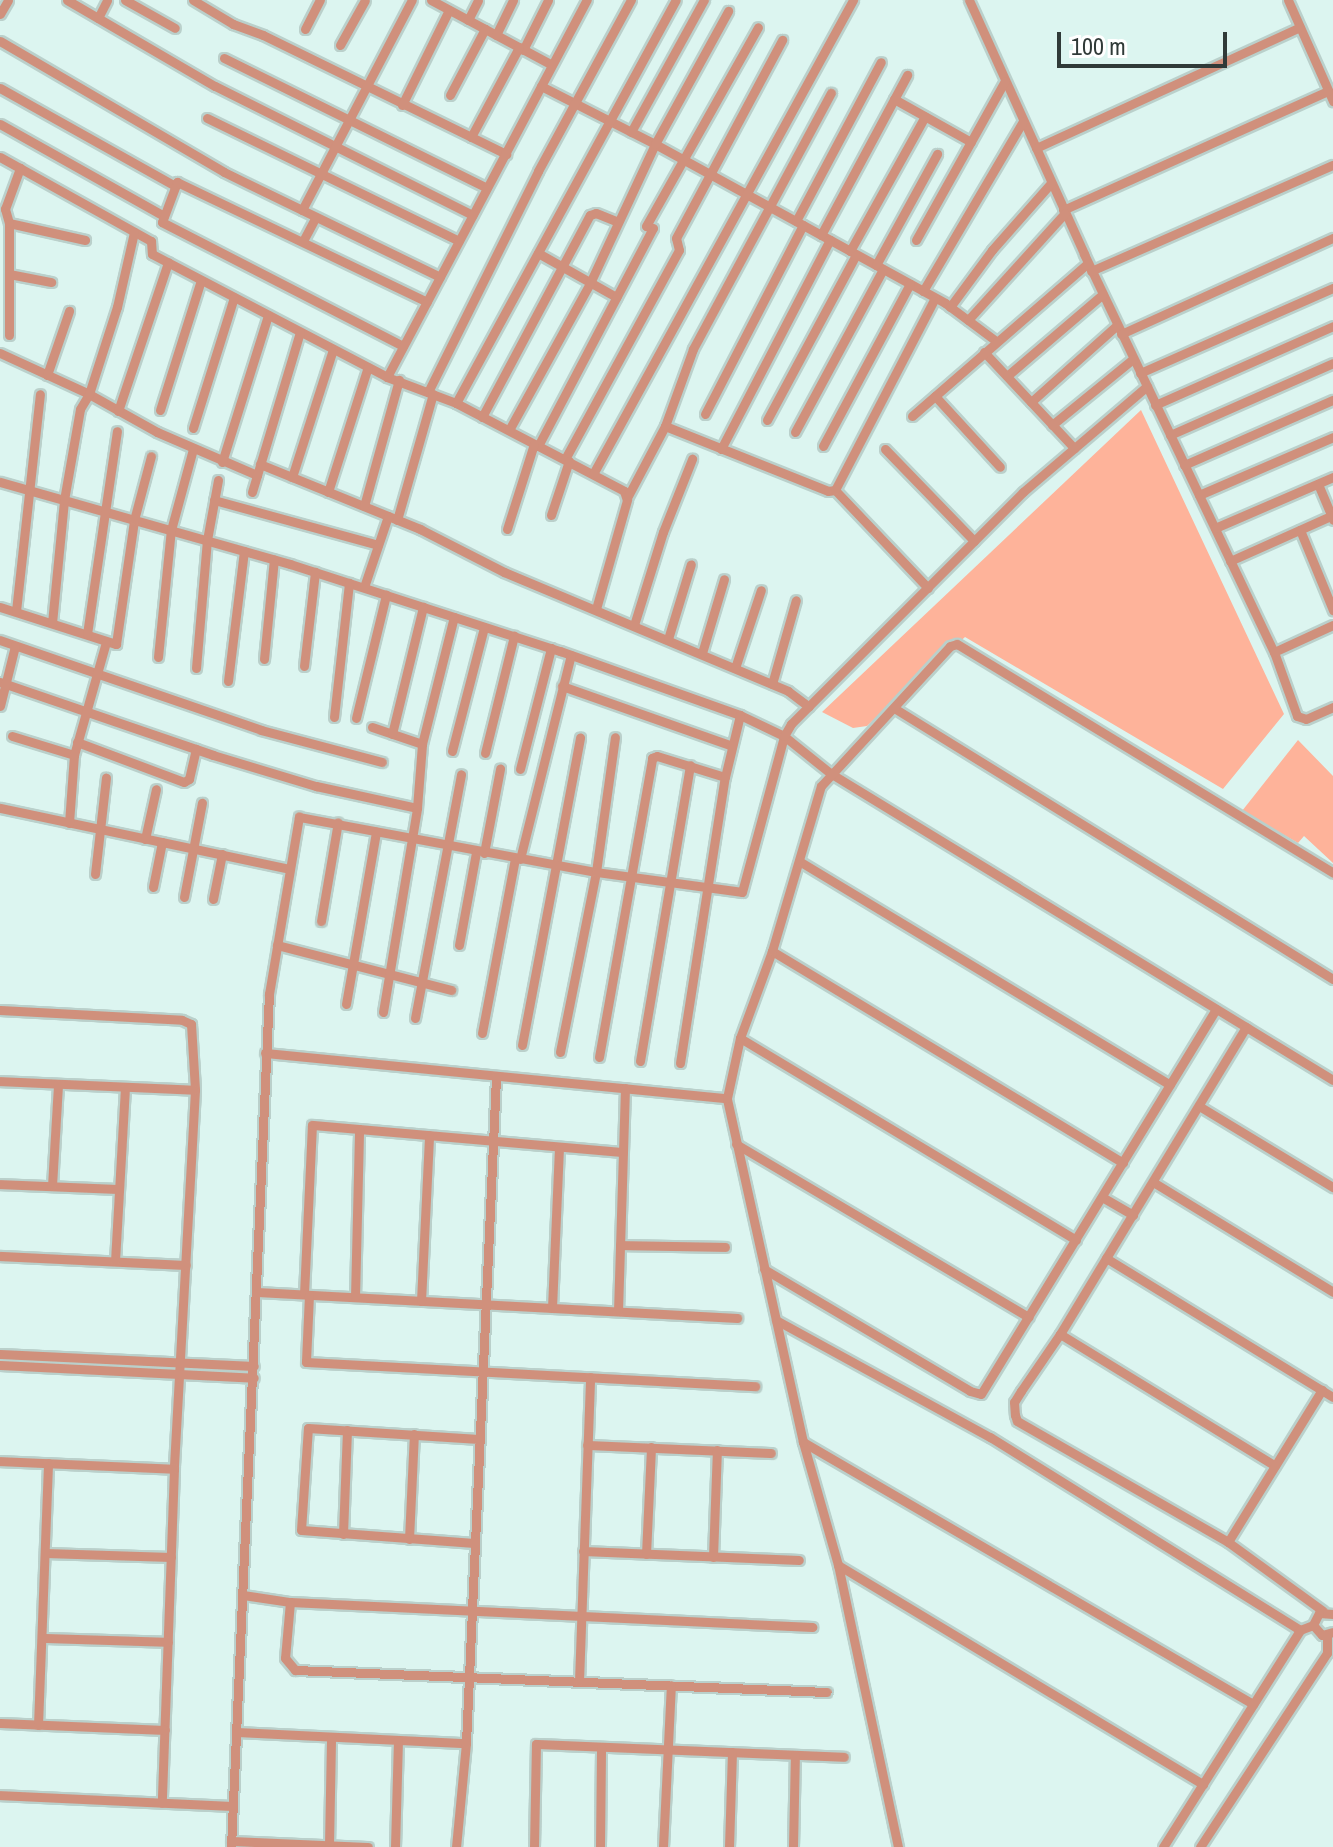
<!DOCTYPE html>
<style>
body{margin:0}
#map{position:relative;width:1333px;height:1847px;overflow:hidden;background:#dcf5f0;font-family:"Archivo Narrow",sans-serif}
div>[style]{position:absolute}
[style*='--x']{left:calc(var(--x)*1px);top:calc(var(--y)*1px);width:calc(var(--w)*1px);rotate:calc(var(--a)*1deg)}
.green>*{inset:0;background:#feb39a}
.roads{filter:drop-shadow(2px 0 #bad0cb) drop-shadow(-2px 0 #bad0cb) drop-shadow(0 2px #bad0cb) drop-shadow(0 -2px #bad0cb)}
.street>*{height:9px;margin:-4.5px;padding:0 4.5px;transform-origin:4.5px;border-radius:4.5px;background:#d0907c}
span{translate:-50% -50%;white-space:nowrap;text-align:center;line-height:1.15;-webkit-text-stroke:8px #fff;paint-order:stroke}
.scale{position:absolute;left:1057px;top:32px;width:170px;height:36px;box-sizing:border-box;border:4px solid #303a38;border-top:0;padding-left:10px;font-size:24px;line-height:28px;white-space:nowrap;color:#303a38;-webkit-text-stroke:6px #fff;paint-order:stroke}
</style>
<div id="map">
<div class="green">
<div style="clip-path:polygon(1141px 410px,1284px 714px,1223px 789px,965px 637px,867px 726px,853px 728px,822px 712px)"></div>
<div style="clip-path:polygon(1298px 740px,1333px 776px,1333px 863px,1304px 836px,1298px 843px,1242px 811px)"></div>
</div>
<div class="roads">
<div class="street">
<div style="--x:67;--y:0;--w:171;--a:30.2"></div>
<div style="--x:215;--y:86;--w:288;--a:26.6"></div>
<div style="--x:125;--y:0;--w:57;--a:29.2"></div>
<div style="--x:193;--y:0;--w:47;--a:31"></div>
<div style="--x:233;--y:24;--w:32;--a:20"></div>
<div style="--x:263;--y:35;--w:271;--a:26.1"></div>
<div style="--x:431;--y:0;--w:137;--a:28.2"></div>
<div style="--x:969;--y:0;--w:279;--a:65.6"></div>
<div style="--x:1084;--y:254;--w:441;--a:64.5"></div>
<div style="--x:1274;--y:652;--w:68;--a:70.2"></div>
<div style="--x:1297;--y:716;--w:9;--a:18"></div>
<div style="--x:1306;--y:719;--w:30;--a:-24"></div>
<div style="--x:1288;--y:0;--w:111;--a:66"></div>
<div style="--x:0;--y:14;--w:16;--a:-60"></div>
<div style="--x:98;--y:18;--w:20;--a:-63"></div>
<div style="--x:468;--y:20;--w:22;--a:-63"></div>
<div style="--x:305;--y:29;--w:33;--a:-63"></div>
<div style="--x:496;--y:35;--w:39;--a:-64"></div>
<div style="--x:0;--y:41;--w:259;--a:30.3"></div>
<div style="--x:224;--y:172;--w:240;--a:25.9"></div>
<div style="--x:340;--y:45;--w:51;--a:-60.9"></div>
<div style="--x:523;--y:50;--w:56;--a:-63.4"></div>
<div style="--x:224;--y:58;--w:293;--a:26.3"></div>
<div style="--x:541;--y:86;--w:128;--a:27"></div>
<div style="--x:655;--y:144;--w:331;--a:28.7"></div>
<div style="--x:945;--y:303;--w:64;--a:36.7"></div>
<div style="--x:0;--y:88;--w:201;--a:29.2"></div>
<div style="--x:450;--y:95;--w:75;--a:-62.1"></div>
<div style="--x:894;--y:99;--w:88;--a:29.2"></div>
<div style="--x:402;--y:105;--w:106;--a:-63.7"></div>
<div style="--x:207;--y:118;--w:280;--a:26"></div>
<div style="--x:0;--y:124;--w:188;--a:29.3"></div>
<div style="--x:631;--y:132;--w:151;--a:-61.1"></div>
<div style="--x:471;--y:137;--w:102;--a:-61.9"></div>
<div style="--x:1036;--y:148;--w:290;--a:-24.6"></div>
<div style="--x:0;--y:157;--w:173;--a:29.1"></div>
<div style="--x:151;--y:241;--w:13;--a:86"></div>
<div style="--x:152;--y:254;--w:265;--a:27.6"></div>
<div style="--x:387;--y:377;--w:74;--a:20.6"></div>
<div style="--x:456;--y:403;--w:190;--a:27.6"></div>
<div style="--x:624;--y:491;--w:9;--a:72"></div>
<div style="--x:627;--y:500;--w:113;--a:105.9"></div>
<div style="--x:302;--y:210;--w:237;--a:-62.4"></div>
<div style="--x:1063;--y:210;--w:290;--a:-24.2"></div>
<div style="--x:796;--y:221;--w:180;--a:-61.9"></div>
<div style="--x:9;--y:223;--w:78;--a:12.6"></div>
<div style="--x:821;--y:235;--w:182;--a:-61.7"></div>
<div style="--x:916;--y:240;--w:182;--a:-60.8"></div>
<div style="--x:303;--y:241;--w:27;--a:-62"></div>
<div style="--x:850;--y:251;--w:154;--a:-60.9"></div>
<div style="--x:538;--y:253;--w:90;--a:29.4"></div>
<div style="--x:876;--y:265;--w:127;--a:-61.2"></div>
<div style="--x:1091;--y:271;--w:264;--a:-23.7"></div>
<div style="--x:9;--y:274;--w:43;--a:10.8"></div>
<div style="--x:923;--y:291;--w:197;--a:-59.5"></div>
<div style="--x:950;--y:307;--w:71;--a:-53.6"></div>
<div style="--x:992;--y:250;--w:89;--a:-48.6"></div>
<div style="--x:968;--y:320;--w:144;--a:-47.8"></div>
<div style="--x:1121;--y:334;--w:233;--a:-24.4"></div>
<div style="--x:9;--y:335;--w:112;--a:-90"></div>
<div style="--x:9;--y:223;--w:15;--a:-106"></div>
<div style="--x:5;--y:209;--w:44;--a:-69.9"></div>
<div style="--x:403;--y:346;--w:271;--a:-152.8"></div>
<div style="--x:162;--y:222;--w:43;--a:-69.4"></div>
<div style="--x:177;--y:182;--w:277;--a:25.6"></div>
<div style="--x:984;--y:352;--w:132;--a:46.8"></div>
<div style="--x:0;--y:353;--w:98;--a:24.7"></div>
<div style="--x:89;--y:394;--w:78;--a:29.2"></div>
<div style="--x:157;--y:432;--w:109;--a:23.3"></div>
<div style="--x:1140;--y:373;--w:211;--a:-23.8"></div>
<div style="--x:47;--y:375;--w:68;--a:-71"></div>
<div style="--x:1007;--y:376;--w:126;--a:-40.5"></div>
<div style="--x:387;--y:377;--w:427;--a:-62.1"></div>
<div style="--x:428;--y:392;--w:247;--a:-63.5"></div>
<div style="--x:538;--y:171;--w:195;--a:-61.5"></div>
<div style="--x:935;--y:396;--w:96;--a:47.5"></div>
<div style="--x:1031;--y:402;--w:115;--a:-41.8"></div>
<div style="--x:456;--y:403;--w:459;--a:-61.4"></div>
<div style="--x:1155;--y:405;--w:195;--a:-23.9"></div>
<div style="--x:160;--y:410;--w:136;--a:-72.5"></div>
<div style="--x:118;--y:411;--w:157;--a:-71.4"></div>
<div style="--x:705;--y:414;--w:213;--a:-62.6"></div>
<div style="--x:912;--y:416;--w:233;--a:-41"></div>
<div style="--x:482;--y:417;--w:229;--a:-61.9"></div>
<div style="--x:590;--y:215;--w:6;--a:-18"></div>
<div style="--x:596;--y:213;--w:22;--a:22"></div>
<div style="--x:767;--y:420;--w:187;--a:-61.7"></div>
<div style="--x:1052;--y:425;--w:104;--a:-39.2"></div>
<div style="--x:665;--y:426;--w:175;--a:21.7"></div>
<div style="--x:828;--y:491;--w:7;--a:-8"></div>
<div style="--x:835;--y:490;--w:135;--a:46.5"></div>
<div style="--x:193;--y:428;--w:137;--a:-72.6"></div>
<div style="--x:509;--y:430;--w:168;--a:-61.1"></div>
<div style="--x:590;--y:283;--w:153;--a:-64.9"></div>
<div style="--x:655;--y:144;--w:152;--a:-61.2"></div>
<div style="--x:795;--y:432;--w:185;--a:-61.6"></div>
<div style="--x:1170;--y:435;--w:178;--a:-23.8"></div>
<div style="--x:538;--y:446;--w:246;--a:-62.2"></div>
<div style="--x:653;--y:228;--w:7;--a:-164"></div>
<div style="--x:646;--y:226;--w:228;--a:-60.6"></div>
<div style="--x:823;--y:446;--w:184;--a:-61.8"></div>
<div style="--x:721;--y:449;--w:236;--a:-62.5"></div>
<div style="--x:885;--y:449;--w:128;--a:45.9"></div>
<div style="--x:565;--y:459;--w:238;--a:-61.4"></div>
<div style="--x:679;--y:250;--w:12;--a:-104"></div>
<div style="--x:676;--y:238;--w:225;--a:-61.8"></div>
<div style="--x:222;--y:462;--w:154;--a:-72.6"></div>
<div style="--x:260;--y:464;--w:173;--a:22.1"></div>
<div style="--x:420;--y:529;--w:94;--a:27.1"></div>
<div style="--x:504;--y:572;--w:308;--a:22.7"></div>
<div style="--x:788;--y:691;--w:26;--a:37"></div>
<div style="--x:1184;--y:465;--w:163;--a:-23.6"></div>
<div style="--x:593;--y:474;--w:541;--a:-61.25"></div>
<div style="--x:292;--y:477;--w:134;--a:-72.2"></div>
<div style="--x:0;--y:482;--w:301;--a:15.8"></div>
<div style="--x:290;--y:564;--w:284;--a:17.9"></div>
<div style="--x:560;--y:651;--w:191;--a:19.6"></div>
<div style="--x:740;--y:715;--w:49;--a:25.5"></div>
<div style="--x:784;--y:736;--w:59;--a:38.8"></div>
<div style="--x:830;--y:773;--w:589;--a:31.4"></div>
<div style="--x:1318;--y:484;--w:39;--a:67"></div>
<div style="--x:835;--y:490;--w:216;--a:-62.5"></div>
<div style="--x:252;--y:492;--w:167;--a:-73.3"></div>
<div style="--x:328;--y:492;--w:131;--a:-72.3"></div>
<div style="--x:1199;--y:495;--w:146;--a:-23.4"></div>
<div style="--x:628;--y:496;--w:79;--a:-62.1"></div>
<div style="--x:665;--y:426;--w:82;--a:-70"></div>
<div style="--x:693;--y:349;--w:291;--a:-61.7"></div>
<div style="--x:214;--y:500;--w:170;--a:15.3"></div>
<div style="--x:364;--y:506;--w:131;--a:-74.5"></div>
<div style="--x:551;--y:515;--w:57;--a:-71.6"></div>
<div style="--x:397;--y:520;--w:131;--a:-74.1"></div>
<div style="--x:1215;--y:528;--w:129;--a:-23.4"></div>
<div style="--x:507;--y:529;--w:89;--a:-72.4"></div>
<div style="--x:1300;--y:530;--w:87;--a:67.6"></div>
<div style="--x:1230;--y:561;--w:113;--a:-24.1"></div>
<div style="--x:364;--y:587;--w:75;--a:-71.3"></div>
<div style="--x:0;--y:607;--w:122;--a:17.7"></div>
<div style="--x:116;--y:644;--w:125;--a:-81.7"></div>
<div style="--x:134;--y:520;--w:66;--a:-75.1"></div>
<div style="--x:16;--y:611;--w:218;--a:-83.7"></div>
<div style="--x:52;--y:623;--w:124;--a:-84.4"></div>
<div style="--x:64;--y:500;--w:92;--a:-80"></div>
<div style="--x:80;--y:409;--w:17;--a:-59"></div>
<div style="--x:89;--y:394;--w:91;--a:-72.2"></div>
<div style="--x:117;--y:307;--w:77;--a:-77.2"></div>
<div style="--x:634;--y:625;--w:97;--a:-72.7"></div>
<div style="--x:663;--y:532;--w:79;--a:-68.3"></div>
<div style="--x:87;--y:634;--w:205;--a:-81.6"></div>
<div style="--x:668;--y:639;--w:78;--a:-73"></div>
<div style="--x:0;--y:640;--w:276;--a:19"></div>
<div style="--x:261;--y:730;--w:125;--a:14.8"></div>
<div style="--x:1274;--y:652;--w:65;--a:-24.6"></div>
<div style="--x:702;--y:653;--w:77;--a:-73.4"></div>
<div style="--x:158;--y:657;--w:128;--a:-84.2"></div>
<div style="--x:171;--y:530;--w:84;--a:-74.8"></div>
<div style="--x:264;--y:659;--w:100;--a:-84.3"></div>
<div style="--x:304;--y:666;--w:95;--a:-83.3"></div>
<div style="--x:196;--y:668;--w:128;--a:-85.1"></div>
<div style="--x:207;--y:540;--w:61;--a:-79.6"></div>
<div style="--x:735;--y:668;--w:82;--a:-71.6"></div>
<div style="--x:228;--y:681;--w:131;--a:-83"></div>
<div style="--x:0;--y:682;--w:225;--a:18.9"></div>
<div style="--x:213;--y:755;--w:108;--a:16.8"></div>
<div style="--x:316;--y:786;--w:103;--a:12.3"></div>
<div style="--x:772;--y:684;--w:87;--a:-74.1"></div>
<div style="--x:562;--y:686;--w:180;--a:19.4"></div>
<div style="--x:0;--y:706;--w:62;--a:-76"></div>
<div style="--x:894;--y:708;--w:516;--a:31.69"></div>
<div style="--x:334;--y:717;--w:135;--a:-83.6"></div>
<div style="--x:356;--y:718;--w:127;--a:-76.3"></div>
<div style="--x:372;--y:727;--w:53;--a:18.8"></div>
<div style="--x:392;--y:734;--w:131;--a:-76.3"></div>
<div style="--x:12;--y:736;--w:65;--a:17"></div>
<div style="--x:77;--y:742;--w:114;--a:20.5"></div>
<div style="--x:184;--y:782;--w:6;--a:-31"></div>
<div style="--x:189;--y:779;--w:31;--a:-77"></div>
<div style="--x:452;--y:751;--w:128;--a:-75.5"></div>
<div style="--x:485;--y:753;--w:121;--a:-76.1"></div>
<div style="--x:520;--y:769;--w:125;--a:-75.6"></div>
<div style="--x:0;--y:808;--w:296;--a:11.9"></div>
<div style="--x:69;--y:823;--w:68;--a:-85.8"></div>
<div style="--x:74;--y:755;--w:117;--a:-74.2"></div>
<div style="--x:145;--y:839;--w:51;--a:-77.6"></div>
<div style="--x:484;--y:853;--w:86;--a:-79.2"></div>
<div style="--x:520;--y:859;--w:210;--a:-76"></div>
<div style="--x:799;--y:861;--w:433;--a:31.1"></div>
<div style="--x:95;--y:874;--w:97;--a:-83.5"></div>
<div style="--x:153;--y:887;--w:46;--a:-78.7"></div>
<div style="--x:184;--y:897;--w:96;--a:-79.2"></div>
<div style="--x:213;--y:899;--w:46;--a:-78.7"></div>
<div style="--x:321;--y:921;--w:100;--a:-80.3"></div>
<div style="--x:277;--y:945;--w:180;--a:14.5"></div>
<div style="--x:459;--y:945;--w:95;--a:-79.6"></div>
<div style="--x:772;--y:951;--w:410;--a:31.1"></div>
<div style="--x:346;--y:1004;--w:175;--a:-80.1"></div>
<div style="--x:0;--y:1010;--w:182;--a:3.1"></div>
<div style="--x:182;--y:1020;--w:10;--a:24"></div>
<div style="--x:191;--y:1024;--w:66;--a:86.5"></div>
<div style="--x:195;--y:1090;--w:380;--a:93.2"></div>
<div style="--x:174;--y:1469;--w:334;--a:92.1"></div>
<div style="--x:383;--y:1012;--w:207;--a:-80.5"></div>
<div style="--x:417;--y:808;--w:64;--a:-85.5"></div>
<div style="--x:422;--y:744;--w:131;--a:-75.9"></div>
<div style="--x:415;--y:1018;--w:248;--a:-79.3"></div>
<div style="--x:1246;--y:1027;--w:359;--a:121.2"></div>
<div style="--x:1060;--y:1334;--w:69;--a:124.4"></div>
<div style="--x:1021;--y:1391;--w:13;--a:122"></div>
<div style="--x:1014;--y:1402;--w:13;--a:86"></div>
<div style="--x:1015;--y:1415;--w:6;--a:72"></div>
<div style="--x:1017;--y:1421;--w:243;--a:29.8"></div>
<div style="--x:1228;--y:1542;--w:117;--a:36"></div>
<div style="--x:482;--y:1033;--w:178;--a:-79.3"></div>
<div style="--x:740;--y:1038;--w:392;--a:31"></div>
<div style="--x:522;--y:1045;--w:313;--a:-79.3"></div>
<div style="--x:560;--y:1052;--w:184;--a:-78.7"></div>
<div style="--x:596;--y:872;--w:136;--a:-82"></div>
<div style="--x:265;--y:1053;--w:464;--a:5.6"></div>
<div style="--x:599;--y:1057;--w:304;--a:-79.9"></div>
<div style="--x:652;--y:758;--w:5;--a:-22"></div>
<div style="--x:657;--y:756;--w:71;--a:17.2"></div>
<div style="--x:640;--y:1061;--w:300;--a:-80.4"></div>
<div style="--x:680;--y:1063;--w:290;--a:-81.1"></div>
<div style="--x:725;--y:777;--w:64;--a:-76.4"></div>
<div style="--x:0;--y:1081;--w:195;--a:2.6"></div>
<div style="--x:1199;--y:1106;--w:157;--a:31.2"></div>
<div style="--x:736;--y:1144;--w:340;--a:30.6"></div>
<div style="--x:1153;--y:1182;--w:211;--a:31.4"></div>
<div style="--x:0;--y:1184;--w:119;--a:2.4"></div>
<div style="--x:52;--y:1186;--w:102;--a:-86.6"></div>
<div style="--x:1102;--y:1197;--w:36;--a:30"></div>
<div style="--x:620;--y:1245;--w:105;--a:1.1"></div>
<div style="--x:0;--y:1256;--w:186;--a:2.8"></div>
<div style="--x:1106;--y:1258;--w:266;--a:31.5"></div>
<div style="--x:115;--y:1261;--w:174;--a:-86.7"></div>
<div style="--x:764;--y:1269;--w:239;--a:30.6"></div>
<div style="--x:970;--y:1391;--w:11;--a:15"></div>
<div style="--x:981;--y:1394;--w:451;--a:-58.6"></div>
<div style="--x:257;--y:1292;--w:481;--a:3.1"></div>
<div style="--x:304;--y:1294;--w:169;--a:-87.3"></div>
<div style="--x:312;--y:1125;--w:312;--a:5"></div>
<div style="--x:309;--y:1295;--w:67;--a:92.6"></div>
<div style="--x:306;--y:1362;--w:450;--a:3.1"></div>
<div style="--x:355;--y:1297;--w:168;--a:-88.6"></div>
<div style="--x:421;--y:1301;--w:166;--a:-87.2"></div>
<div style="--x:552;--y:1308;--w:161;--a:-87.5"></div>
<div style="--x:618;--y:1311;--w:223;--a:-88.2"></div>
<div style="--x:776;--y:1320;--w:244;--a:28.7"></div>
<div style="--x:990;--y:1437;--w:365;--a:31.9"></div>
<div style="--x:1300;--y:1630;--w:14;--a:-21"></div>
<div style="--x:1060;--y:1334;--w:252;--a:31.5"></div>
<div style="--x:0;--y:1354;--w:254;--a:2.7"></div>
<div style="--x:0;--y:1365;--w:254;--a:2.9"></div>
<div style="--x:803;--y:1442;--w:521;--a:30.21"></div>
<div style="--x:587;--y:1445;--w:184;--a:2.5"></div>
<div style="--x:0;--y:1461;--w:174;--a:2.6"></div>
<div style="--x:343;--y:1534;--w:104;--a:-87.8"></div>
<div style="--x:409;--y:1539;--w:105;--a:-87.3"></div>
<div style="--x:1228;--y:1542;--w:179;--a:-58.3"></div>
<div style="--x:474;--y:1543;--w:173;--a:-175.7"></div>
<div style="--x:301;--y:1530;--w:102;--a:-86.1"></div>
<div style="--x:308;--y:1428;--w:171;--a:3.7"></div>
<div style="--x:583;--y:1551;--w:216;--a:2.4"></div>
<div style="--x:45;--y:1553;--w:126;--a:1.8"></div>
<div style="--x:646;--y:1554;--w:107;--a:-87.3"></div>
<div style="--x:713;--y:1557;--w:107;--a:-87.9"></div>
<div style="--x:838;--y:1565;--w:426;--a:31"></div>
<div style="--x:243;--y:1595;--w:48;--a:8.5"></div>
<div style="--x:290;--y:1602;--w:523;--a:2.74"></div>
<div style="--x:290;--y:1602;--w:56;--a:95.1"></div>
<div style="--x:285;--y:1658;--w:16;--a:50"></div>
<div style="--x:295;--y:1670;--w:532;--a:2.37"></div>
<div style="--x:1333;--y:1614;--w:14;--a:-176"></div>
<div style="--x:1319;--y:1613;--w:13;--a:117"></div>
<div style="--x:1313;--y:1625;--w:13;--a:48"></div>
<div style="--x:1322;--y:1635;--w:11;--a:-15"></div>
<div style="--x:42;--y:1638;--w:126;--a:1.8"></div>
<div style="--x:579;--y:1681;--w:304;--a:-87.9"></div>
<div style="--x:0;--y:1723;--w:165;--a:2.4"></div>
<div style="--x:38;--y:1725;--w:262;--a:-87.8"></div>
<div style="--x:237;--y:1732;--w:229;--a:2.8"></div>
<div style="--x:0;--y:1795;--w:233;--a:2.7"></div>
<div style="--x:231;--y:1841;--w:137;--a:2.5"></div>
<div style="--x:329;--y:1845;--w:108;--a:-88.9"></div>
<div style="--x:231;--y:1847;--w:854;--a:-87.45"></div>
<div style="--x:269;--y:994;--w:180;--a:-80.4"></div>
<div style="--x:299;--y:817;--w:302;--a:10.5"></div>
<div style="--x:596;--y:872;--w:147;--a:7.8"></div>
<div style="--x:742;--y:892;--w:162;--a:-74.9"></div>
<div style="--x:784;--y:736;--w:14;--a:-60"></div>
<div style="--x:791;--y:724;--w:328;--a:-45"></div>
<div style="--x:1023;--y:492;--w:163;--a:-40.5"></div>
<div style="--x:395;--y:1847;--w:107;--a:-88.4"></div>
<div style="--x:456;--y:1847;--w:104;--a:-84.5"></div>
<div style="--x:466;--y:1743;--w:668;--a:-87.42"></div>
<div style="--x:534;--y:1847;--w:103;--a:-88.9"></div>
<div style="--x:536;--y:1744;--w:308;--a:2.4"></div>
<div style="--x:600;--y:1847;--w:100;--a:-89.4"></div>
<div style="--x:663;--y:1847;--w:162;--a:-87.2"></div>
<div style="--x:729;--y:1847;--w:95;--a:-88.2"></div>
<div style="--x:793;--y:1847;--w:92;--a:-88.8"></div>
<div style="--x:898;--y:1847;--w:288;--a:-102"></div>
<div style="--x:838;--y:1565;--w:128;--a:-105.9"></div>
<div style="--x:803;--y:1442;--w:352;--a:-102.5"></div>
<div style="--x:727;--y:1098;--w:61;--a:-77.8"></div>
<div style="--x:740;--y:1038;--w:93;--a:-69.8"></div>
<div style="--x:772;--y:951;--w:172;--a:-73.5"></div>
<div style="--x:821;--y:786;--w:190;--a:-47.3"></div>
<div style="--x:950;--y:646;--w:7;--a:-16"></div>
<div style="--x:957;--y:644;--w:440;--a:31.3"></div>
<div style="--x:1163;--y:1847;--w:257;--a:-57.7"></div>
<div style="--x:1200;--y:1847;--w:232;--a:-56.8"></div>
<div style="--x:1327;--y:1653;--w:18;--a:-90"></div>
</div>
</div>
<div class="scale">100 m</div>
</div>
